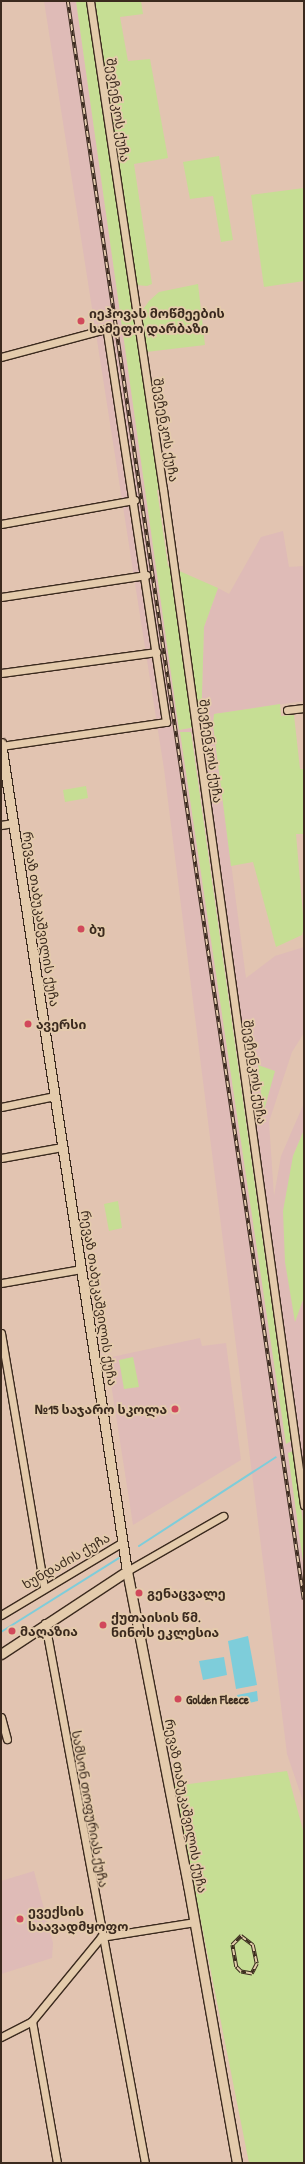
<!DOCTYPE html>
<meta charset="utf-8">
<style>
body{margin:0}
#map{position:relative;width:305px;height:2164px;overflow:hidden;background:#e2c4b1;font-family:"Patrick Hand","Noto Sans Georgian",sans-serif}
div>[style]{position:absolute}
[style*='--x']{left:calc(var(--x)*1px);top:calc(var(--y)*1px);width:calc(var(--w)*1px);rotate:calc(var(--a)*1deg)}
.built>*{inset:0;background:#dfbbb7}
.green>*{inset:0;background:#c6de94}
.water>*{inset:0;background:#7ecdda}
.stream>*{height:2px;margin:-1px;padding:0 1px;transform-origin:1px;border-radius:1px;background:#7ecdda}
.roads{filter:drop-shadow(1px 0 #3b2a1e) drop-shadow(-1px 0 #3b2a1e) drop-shadow(0 1px #3b2a1e) drop-shadow(0 -1px #3b2a1e)}
.street>*{height:7px;margin:-3.5px;padding:0 3.5px;transform-origin:3.5px;border-radius:3.5px;background:#e4cbac}
.secondary>*{height:9px;margin:-4.5px;padding:0 4.5px;transform-origin:4.5px;border-radius:4.5px;background:#e4cbac}
.rail>*{height:3.5px;margin-top:-1.75px;transform-origin:0;background:repeating-linear-gradient(90deg,#e4cbac 0 6px,#3b2a1e 0 12px);box-sizing:border-box;border-block:1px solid #3b2a1e}
.dots>*{width:11px;height:11px;translate:-50% -50%;box-sizing:border-box;border:2px solid #e4cbac;border-radius:50%}
span{translate:-50% -50%;white-space:nowrap;text-align:center;line-height:1.15;-webkit-text-stroke:3.5px #e4cbac;paint-order:stroke}
.street-label{font-size:13px;color:#3b2a1e}
.poi-label{font-size:13px;color:#3b2a1e;font-weight:700}
.left{translate:0 -50%;text-align:left}
.right{translate:-100% -50%;text-align:right}
.frame{position:absolute;inset:0;border:2px solid #3b2a1e;pointer-events:none}
</style>
<div id="map">
<div class="built">
<div style="clip-path:polygon(evenodd,44px 1px,76px 1px,179px 730px,201px 726px,204px 627px,218px 588px,229px 594px,261px 537px,283px 531px,289px 567px,304px 566px,304px 701px,214px 714px,213px 725px,246px 978px,275px 956px,304px 947px,304px 1033px,292px 1052px,269px 1122px,274px 1196px,281px 1156px,304px 1103px,304px 1130px,293px 1156px,295px 1321px,304px 1297px,304px 1530px,293px 1451px,288px 1453px,304px 1569px,304px 1804px,287px 1754px,164px 769px,44px 1px,180px 732px,191px 732px,291px 1441px,286px 1444px,180px 732px)"></div>
<div style="clip-path:polygon(200px 1338px,202px 1346px,226px 1343px,241px 1460px,133px 1525px,107px 1358px)"></div>
<div style="clip-path:polygon(34px 1871px,53px 1943px,52px 1958px,1px 1974px,1px 1881px)"></div>
</div>
<div class="green">
<div style="clip-path:polygon(76px 1px,90px 1px,163px 489px,157px 490px,168px 566px,218px 588px,204px 627px,201px 726px,179px 730px)"></div>
<div style="clip-path:polygon(95px 1px,141px 1px,143px 14px,120px 17px,128px 61px,150px 59px,168px 158px,134px 164px,152px 284px,147px 286px,136px 285px)"></div>
<div style="clip-path:polygon(219px 156px,233px 240px,221px 242px,213px 196px,190px 199px,183px 162px)"></div>
<div style="clip-path:polygon(304px 188px,304px 281px,264px 287px,251px 195px)"></div>
<div style="clip-path:polygon(198px 284px,205px 345px,146px 352px,142px 311px,149px 301px,159px 292px)"></div>
<div style="clip-path:polygon(280px 704px,281px 716px,294px 715px,300px 769px,304px 769px,304px 834px,296px 834px,304px 927px,302px 935px,276px 947px,253px 862px,231px 866px,213px 725px,214px 714px)"></div>
<div style="clip-path:polygon(180px 732px,191px 732px,291px 1441px,286px 1444px)"></div>
<div style="clip-path:polygon(86px 786px,88px 798px,65px 802px,63px 790px)"></div>
<div style="clip-path:polygon(258px 1065px,275px 1071px,263px 1114px)"></div>
<div style="clip-path:polygon(304px 1130px,304px 1297px,295px 1322px,285px 1262px,283px 1211px,293px 1156px)"></div>
<div style="clip-path:polygon(118px 1201px,122px 1228px,109px 1231px,104px 1204px)"></div>
<div style="clip-path:polygon(133px 1357px,139px 1387px,124px 1389px,119px 1360px)"></div>
<div style="clip-path:polygon(293px 1451px,304px 1530px,304px 1569px,288px 1453px)"></div>
<div style="clip-path:polygon(287px 1771px,304px 1834px,304px 2163px,249px 2163px,174px 1786px)"></div>
</div>
<div class="water">
<div style="clip-path:polygon(248px 1636px,257px 1685px,236px 1689px,228px 1641px)"></div>
<div style="clip-path:polygon(224px 1657px,227px 1675px,203px 1680px,199px 1661px)"></div>
<div style="clip-path:polygon(257px 1691px,258px 1701px,239px 1705px,237px 1695px)"></div>
</div>
<div class="stream">
<div style="--x:139;--y:1546;--w:163;--a:-33"></div>
<div style="--x:1;--y:1632;--w:139;--a:-32.1"></div>
</div>
<div class="roads">
<div class="street">
<div style="--x:90;--y:1;--w:493;--a:81.5"></div>
<div style="--x:163;--y:489;--w:1026;--a:82.1"></div>
<div style="--x:1;--y:357;--w:112;--a:-15"></div>
<div style="--x:1;--y:524;--w:136;--a:-10.2"></div>
<div style="--x:1;--y:597;--w:147;--a:-8.6"></div>
<div style="--x:1;--y:673;--w:157;--a:-7.7"></div>
<div style="--x:287;--y:710;--w:17;--a:-7"></div>
<div style="--x:1;--y:746;--w:167;--a:-8.3"></div>
<div style="--x:166;--y:722;--w:395;--a:-98.6"></div>
<div style="--x:1;--y:825;--w:12;--a:-9"></div>
<div style="--x:1;--y:1107;--w:55;--a:-11.5"></div>
<div style="--x:1;--y:1158;--w:62;--a:-10.2"></div>
<div style="--x:1;--y:1283;--w:81;--a:-9.9"></div>
<div style="--x:1;--y:1333;--w:258;--a:80.4"></div>
<div style="--x:127;--y:1571;--w:111;--a:-29.8"></div>
<div style="--x:1;--y:1615;--w:142;--a:-30.9"></div>
<div style="--x:45;--y:1623;--w:549;--a:79.51"></div>
<div style="--x:1;--y:1717;--w:23;--a:75"></div>
<div style="--x:32;--y:2021;--w:144;--a:80"></div>
<div style="--x:1;--y:2037;--w:35;--a:-27"></div>
<div style="--x:32;--y:2021;--w:109;--a:-50.6"></div>
<div style="--x:101;--y:1937;--w:95;--a:-9.1"></div>
</div>
<div class="secondary">
<div style="--x:1;--y:743;--w:838;--a:81.35"></div>
<div style="--x:127;--y:1571;--w:320;--a:79"></div>
<div style="--x:188;--y:1885;--w:282;--a:80"></div>
<div style="--x:1;--y:1654;--w:151;--a:-33.4"></div>
</div>
</div>
<div class="rail">
<div style="--x:68;--y:1;--w:1616;--a:81.6"></div>
<div style="--x:241;--y:1936;--w:15;--a:37"></div>
<div style="--x:253;--y:1945;--w:19;--a:78"></div>
<div style="--x:257;--y:1964;--w:11;--a:117"></div>
<div style="--x:252;--y:1974;--w:11;--a:-170"></div>
<div style="--x:241;--y:1972;--w:7;--a:-135"></div>
<div style="--x:236;--y:1967;--w:22;--a:-100"></div>
<div style="--x:232;--y:1945;--w:13;--a:-45"></div>
</div>
<div class="dots">
<div style="left:81px;top:321px;background:#d1495b"></div>
<div style="left:81px;top:929px;background:#d1495b"></div>
<div style="left:28px;top:1024px;background:#d1495b"></div>
<div style="left:175px;top:1409px;background:#d1495b"></div>
<div style="left:139px;top:1593px;background:#d1495b"></div>
<div style="left:103px;top:1625px;background:#d1495b"></div>
<div style="left:12px;top:1631px;background:#d1495b"></div>
<div style="left:178px;top:1699px;background:#d1495b"></div>
<div style="left:20px;top:1919px;background:#d1495b"></div>
</div>
<div class="street-label">
<span style="left:118px;top:110px;rotate:82deg">შევჩენკოს ქუჩა</span>
<span style="left:166px;top:430px;rotate:81deg">შევჩენკოს ქუჩა</span>
<span style="left:211px;top:751px;rotate:82deg">შევჩენკოს ქუჩა</span>
<span style="left:41px;top:919px;rotate:81deg">რევაზ თაბუკაშვილის ქუჩა</span>
<span style="left:255px;top:1072px;rotate:82deg">შევჩენკოს ქუჩა</span>
<span style="left:99px;top:1298px;rotate:81deg">რევაზ თაბუკაშვილის ქუჩა</span>
<span style="left:66px;top:1561px;rotate:-30deg">ხუნდაძის ქუჩა</span>
<span style="left:186px;top:1806px;rotate:79deg">რევაზ თაბუკაშვილის ქუჩა</span>
<span style="left:90px;top:1809px;rotate:80deg">სამსონ თოფურიას ქუჩა</span>
</div>
<div class="poi-label">
<span class="left" style="left:89px;top:321px">იეჰოვას მოწმეების<br>სამეფო დარბაზი</span>
<span class="left" style="left:89px;top:929px">ბუ</span>
<span class="left" style="left:36px;top:1024px">ავერსი</span>
<span class="right" style="left:167px;top:1409px">№15 საჯარო სკოლა</span>
<span class="left" style="left:147px;top:1593px">გენაცვალე</span>
<span class="left" style="left:111px;top:1625px">ქუთაისის წმ.<br>ნინოს ეკლესია</span>
<span class="left" style="left:20px;top:1631px">მაღაზია</span>
<span class="left" style="left:186px;top:1699px">Golden Fleece</span>
<span class="left" style="left:28px;top:1919px">ევექსის<br>საავადმყოფო</span>
</div>
<div class="frame"></div>
</div>
